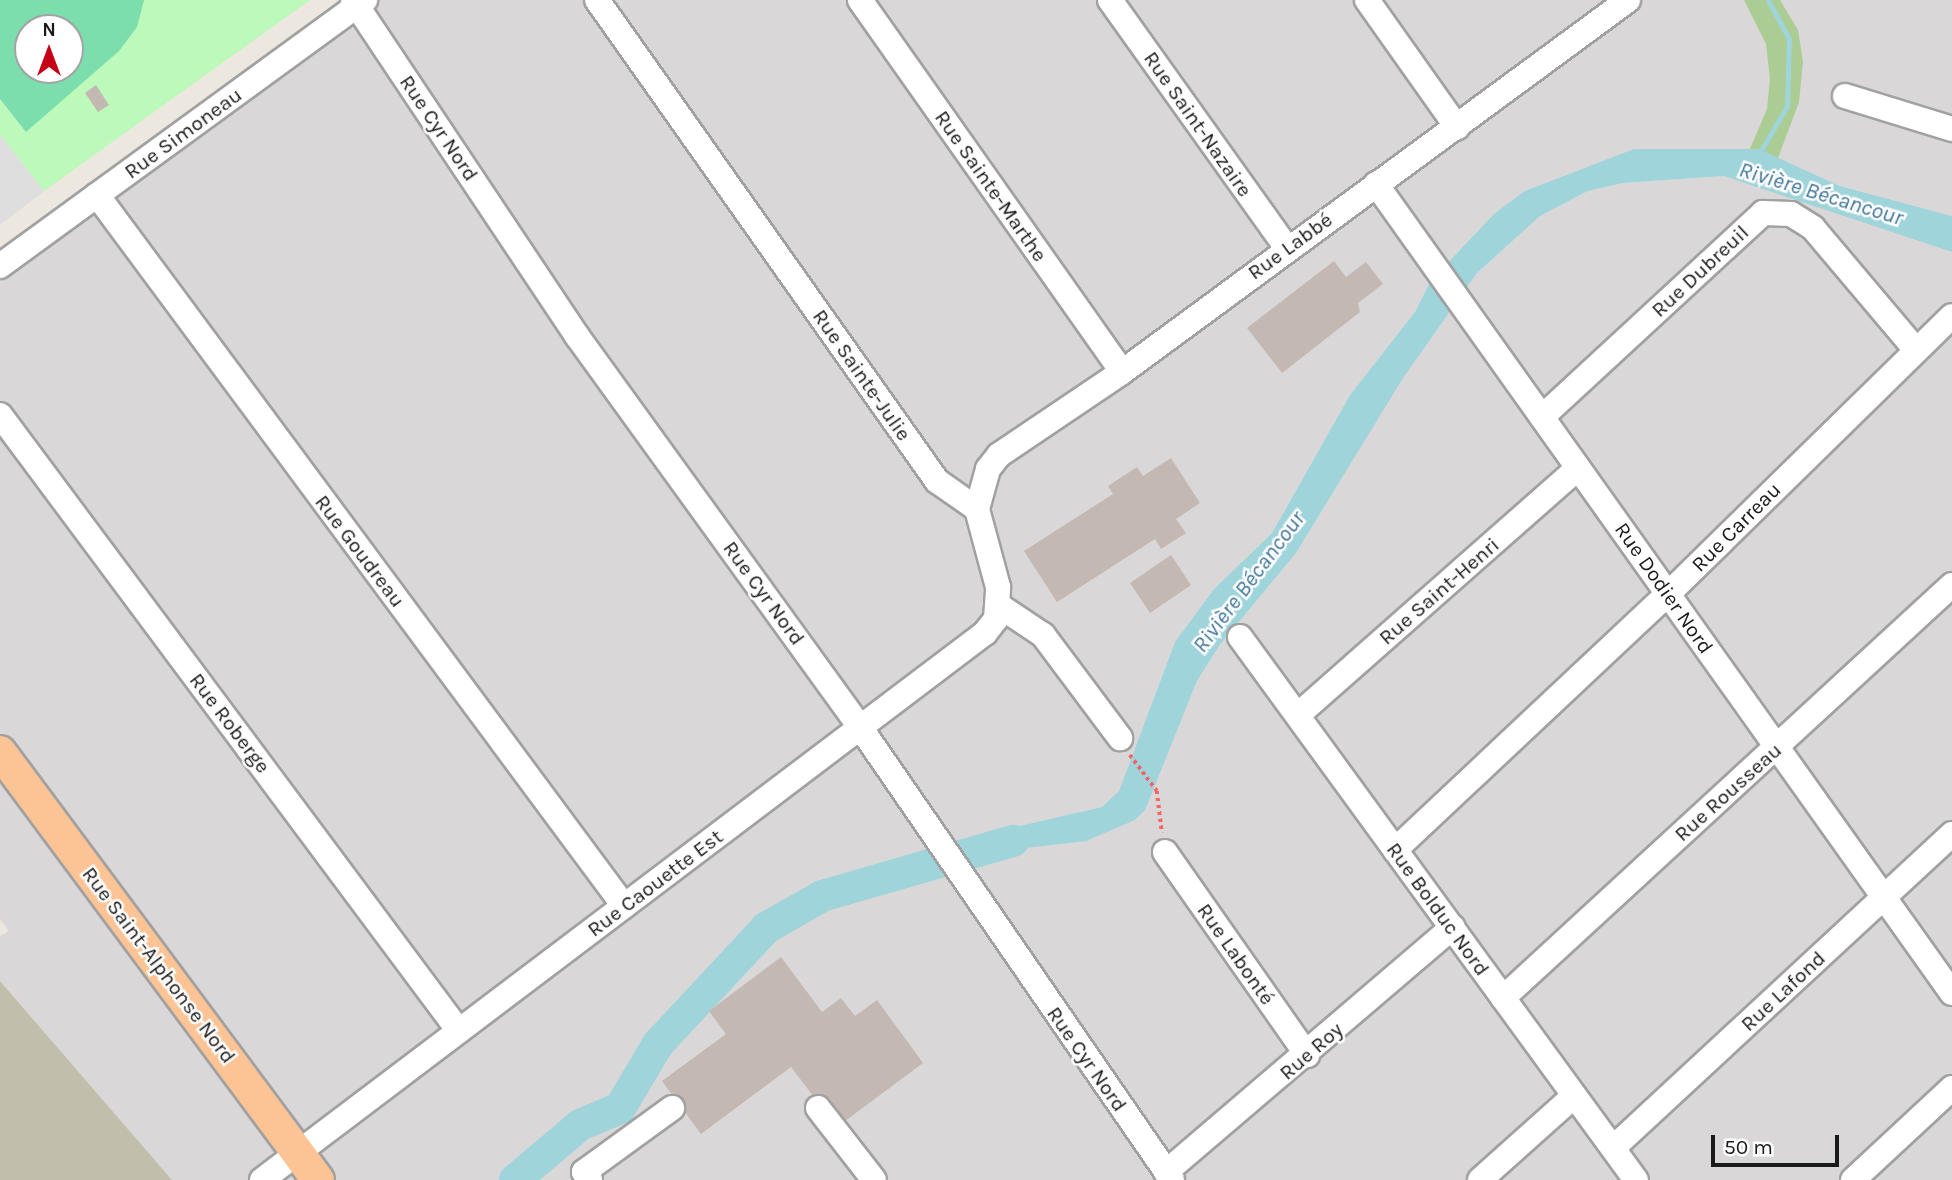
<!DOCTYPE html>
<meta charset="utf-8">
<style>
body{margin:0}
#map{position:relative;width:1952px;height:1180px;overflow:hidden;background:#ece7df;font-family:Karla,sans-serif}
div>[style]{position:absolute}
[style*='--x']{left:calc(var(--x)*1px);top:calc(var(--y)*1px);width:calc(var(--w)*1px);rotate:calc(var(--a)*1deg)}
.residential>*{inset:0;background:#d9d7d7}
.construction>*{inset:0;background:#c1beab}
.forest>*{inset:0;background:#abcc93}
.park>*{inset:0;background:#bcf9ba}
.pitch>*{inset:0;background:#7cddad}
.parking>*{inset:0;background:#dedede}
.water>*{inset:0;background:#9fd4db}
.stream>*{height:5px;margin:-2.5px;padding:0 2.5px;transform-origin:2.5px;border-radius:2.5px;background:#9fd4db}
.river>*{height:32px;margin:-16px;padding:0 16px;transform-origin:16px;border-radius:16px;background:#9fd4db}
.building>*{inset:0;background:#c4b8b3}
.path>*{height:3.5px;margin-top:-1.75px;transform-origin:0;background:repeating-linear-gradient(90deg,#fa6364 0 3.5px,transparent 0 7px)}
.roads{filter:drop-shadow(2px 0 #a1a1a1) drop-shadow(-2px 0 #a1a1a1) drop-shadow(0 2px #a1a1a1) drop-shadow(0 -2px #a1a1a1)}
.minor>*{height:24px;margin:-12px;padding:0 12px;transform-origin:12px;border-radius:12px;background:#fff}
.major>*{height:32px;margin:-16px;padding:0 16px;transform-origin:16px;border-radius:16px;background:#fcc495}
span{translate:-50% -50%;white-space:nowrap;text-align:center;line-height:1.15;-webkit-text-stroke:5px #fff;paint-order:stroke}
.street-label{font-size:21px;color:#1a1a1a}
.water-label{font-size:23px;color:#42789a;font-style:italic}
.north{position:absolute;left:14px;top:14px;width:70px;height:70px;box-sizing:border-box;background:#fff;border:2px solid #a3a3a3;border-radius:50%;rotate:0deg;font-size:19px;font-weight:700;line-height:28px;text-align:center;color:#1a1a1a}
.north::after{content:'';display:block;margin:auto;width:24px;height:32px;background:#c50016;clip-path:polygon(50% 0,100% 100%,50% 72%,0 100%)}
.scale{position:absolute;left:1711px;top:1135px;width:128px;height:32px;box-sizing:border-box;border:4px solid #1a1a1a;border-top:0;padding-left:9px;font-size:21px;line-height:24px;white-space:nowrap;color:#1a1a1a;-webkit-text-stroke:5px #fff;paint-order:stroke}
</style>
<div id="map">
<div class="residential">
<div style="clip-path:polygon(356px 0,1952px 0,1952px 216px,1840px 186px,1759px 149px,1634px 149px,1430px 282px,1415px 312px,1350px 395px,1272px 533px,1214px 589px,1175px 642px,1119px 791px,1102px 807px,971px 837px,1135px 820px,1144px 810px,1197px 681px,1219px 646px,1296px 553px,1403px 377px,1477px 273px,1540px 216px,1588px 191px,1623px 183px,1724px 176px,1807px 201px,1952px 252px,1952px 1180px,172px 1180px,0 981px,0 936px,9px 931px,0 919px,0 265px)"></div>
</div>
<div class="construction">
<div style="clip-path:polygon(0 981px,172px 1180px,0 1180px)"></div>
</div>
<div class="forest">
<div style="clip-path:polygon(1744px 0,1780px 0,1798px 30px,1803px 62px,1799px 102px,1778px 158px,1750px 149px,1767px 109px,1770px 79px,1766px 44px)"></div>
</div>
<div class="park">
<div style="clip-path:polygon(evenodd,0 0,310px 0,44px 191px,0 135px,0 0,28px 28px,70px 28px,70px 70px,28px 70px,28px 28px)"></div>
</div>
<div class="pitch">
<div style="clip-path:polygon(evenodd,0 0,144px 0,137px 27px,119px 51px,26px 132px,0 99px,0 0,70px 28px,70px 70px,28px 70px,28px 28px,70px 28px)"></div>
</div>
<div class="parking">
<div style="clip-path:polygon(0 135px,44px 191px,0 225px)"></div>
</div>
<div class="water">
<div style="clip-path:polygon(1634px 149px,1759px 149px,1840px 186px,1952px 216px,1952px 252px,1724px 176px,1623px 183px,1588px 191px,1540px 216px,1477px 273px,1403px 378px,1296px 553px,1219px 646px,1197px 681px,1145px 810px,1135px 820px,1086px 841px,972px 854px,971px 837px,1102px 807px,1119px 791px,1175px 642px,1214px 589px,1272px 533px,1350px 395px,1415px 312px,1430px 282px,1494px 214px,1525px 191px)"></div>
</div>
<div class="stream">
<div style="--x:1759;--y:154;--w:56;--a:-59.7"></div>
<div style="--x:1787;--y:106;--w:67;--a:-88.3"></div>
<div style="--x:1789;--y:39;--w:44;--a:-118.3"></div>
</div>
<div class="river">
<div style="--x:515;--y:1180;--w:85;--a:-40.2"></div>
<div style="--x:580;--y:1125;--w:43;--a:-23"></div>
<div style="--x:620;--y:1108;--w:74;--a:-59.3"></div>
<div style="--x:658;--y:1044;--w:158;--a:-47"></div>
<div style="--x:766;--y:928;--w:64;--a:-29.7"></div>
<div style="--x:822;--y:896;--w:199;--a:-16.1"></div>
</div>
<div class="building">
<div style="clip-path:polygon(96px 85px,109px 105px,98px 112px,85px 93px)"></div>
<div style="clip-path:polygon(1334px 261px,1346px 277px,1366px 262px,1383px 284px,1358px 303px,1360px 312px,1282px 373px,1247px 328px)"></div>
<div style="clip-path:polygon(1171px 458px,1200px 503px,1176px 519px,1186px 533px,1161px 549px,1155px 539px,1057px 602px,1024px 551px,1113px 494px,1108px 486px,1137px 467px,1143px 476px)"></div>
<div style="clip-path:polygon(1171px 555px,1191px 585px,1150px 613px,1130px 583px)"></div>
<div style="clip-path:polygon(781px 957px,822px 1012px,841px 998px,855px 1016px,877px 1000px,923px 1063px,837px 1127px,791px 1067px,701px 1134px,662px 1081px,726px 1034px,709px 1011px)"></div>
</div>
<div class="path">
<div style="--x:1130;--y:755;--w:45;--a:53.1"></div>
<div style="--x:1157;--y:791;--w:42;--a:83.2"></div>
</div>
<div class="roads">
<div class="minor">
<div style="--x:353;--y:0;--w:404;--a:56.3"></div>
<div style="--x:577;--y:336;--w:483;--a:54.1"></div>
<div style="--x:860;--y:727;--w:550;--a:55.44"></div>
<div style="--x:860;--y:0;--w:455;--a:54.8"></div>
<div style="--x:1110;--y:0;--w:305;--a:54.5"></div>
<div style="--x:1367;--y:0;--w:156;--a:54.7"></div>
<div style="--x:1845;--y:96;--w:112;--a:17.1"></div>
<div style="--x:1376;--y:184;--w:993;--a:54.55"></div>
<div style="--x:97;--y:195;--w:885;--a:53.45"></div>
<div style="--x:0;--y:266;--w:452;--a:-36.1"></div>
<div style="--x:0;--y:415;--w:768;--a:53.31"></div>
<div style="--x:1542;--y:417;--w:301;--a:-42.7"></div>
<div style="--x:1763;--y:213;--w:28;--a:2"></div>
<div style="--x:1791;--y:214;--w:26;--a:32"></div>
<div style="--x:1813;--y:228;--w:160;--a:49.8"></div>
<div style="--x:977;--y:509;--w:41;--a:-74.6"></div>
<div style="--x:988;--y:469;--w:18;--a:-52"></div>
<div style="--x:999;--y:455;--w:148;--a:-34"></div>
<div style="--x:1122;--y:372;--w:628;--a:-36.32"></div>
<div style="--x:998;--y:605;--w:54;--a:33.7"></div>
<div style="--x:1043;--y:635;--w:129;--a:53.2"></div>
<div style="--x:1240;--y:637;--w:672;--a:53.9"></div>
<div style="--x:1299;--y:714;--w:372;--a:-41.4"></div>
<div style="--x:1395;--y:850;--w:374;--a:-43.2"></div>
<div style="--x:1668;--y:594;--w:397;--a:-44.4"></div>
<div style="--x:1165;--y:852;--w:248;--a:55"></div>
<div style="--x:1503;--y:998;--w:610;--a:-42.61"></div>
<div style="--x:818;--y:1108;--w:91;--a:52.1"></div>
<div style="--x:1613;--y:1148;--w:462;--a:-42.8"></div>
<div style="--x:1166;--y:1172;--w:377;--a:-40.5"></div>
<div style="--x:262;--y:1180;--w:907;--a:-37.11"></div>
<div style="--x:985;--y:633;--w:18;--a:-52"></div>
<div style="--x:996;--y:619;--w:32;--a:-86"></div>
<div style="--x:998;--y:587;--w:81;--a:-105.1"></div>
<div style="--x:977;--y:509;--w:49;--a:-145"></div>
<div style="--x:937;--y:481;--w:589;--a:-125.25"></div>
<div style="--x:590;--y:1180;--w:10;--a:-127"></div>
<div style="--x:584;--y:1172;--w:109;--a:-36"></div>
<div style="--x:1480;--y:1180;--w:126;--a:-41.8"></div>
<div style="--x:1853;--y:1180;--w:135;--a:-42.9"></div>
</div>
<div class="major">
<div style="--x:0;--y:752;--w:533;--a:53.39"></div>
</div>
</div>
<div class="street-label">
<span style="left:1198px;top:124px;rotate:55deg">Rue Saint-Nazaire</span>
<span style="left:439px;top:128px;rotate:56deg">Rue Cyr Nord</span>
<span style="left:183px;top:133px;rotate:-36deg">Rue Simoneau</span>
<span style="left:991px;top:186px;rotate:55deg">Rue Sainte-Marthe</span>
<span style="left:1290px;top:246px;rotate:-36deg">Rue Labbé</span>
<span style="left:1700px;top:271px;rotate:-43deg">Rue Dubreuil</span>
<span style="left:862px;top:375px;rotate:55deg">Rue Sainte-Julie</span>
<span style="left:1736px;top:527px;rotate:-45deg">Rue Carreau</span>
<span style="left:360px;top:551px;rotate:53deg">Rue Goudreau</span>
<span style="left:1664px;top:588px;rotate:55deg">Rue Dodier Nord</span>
<span style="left:1439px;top:591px;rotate:-41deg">Rue Saint-Henri</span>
<span style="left:764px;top:593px;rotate:54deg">Rue Cyr Nord</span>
<span style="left:230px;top:723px;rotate:53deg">Rue Roberge</span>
<span style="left:1728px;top:792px;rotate:-42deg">Rue Rousseau</span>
<span style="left:655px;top:883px;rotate:-37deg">Rue Caouette Est</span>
<span style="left:1438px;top:909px;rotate:54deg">Rue Bolduc Nord</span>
<span style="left:1236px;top:954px;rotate:55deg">Rue Labonté</span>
<span style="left:159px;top:965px;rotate:53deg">Rue Saint-Alphonse Nord</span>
<span style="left:1783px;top:991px;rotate:-43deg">Rue Lafond</span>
<span style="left:1311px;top:1051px;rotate:-41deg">Rue Roy</span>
<span style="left:1087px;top:1059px;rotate:55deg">Rue Cyr Nord</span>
</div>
<div class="water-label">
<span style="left:1821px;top:194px;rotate:17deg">Rivière Bécancour</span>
<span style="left:1249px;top:582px;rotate:-53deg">Rivière Bécancour</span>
</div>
<div class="north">N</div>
<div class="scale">50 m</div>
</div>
